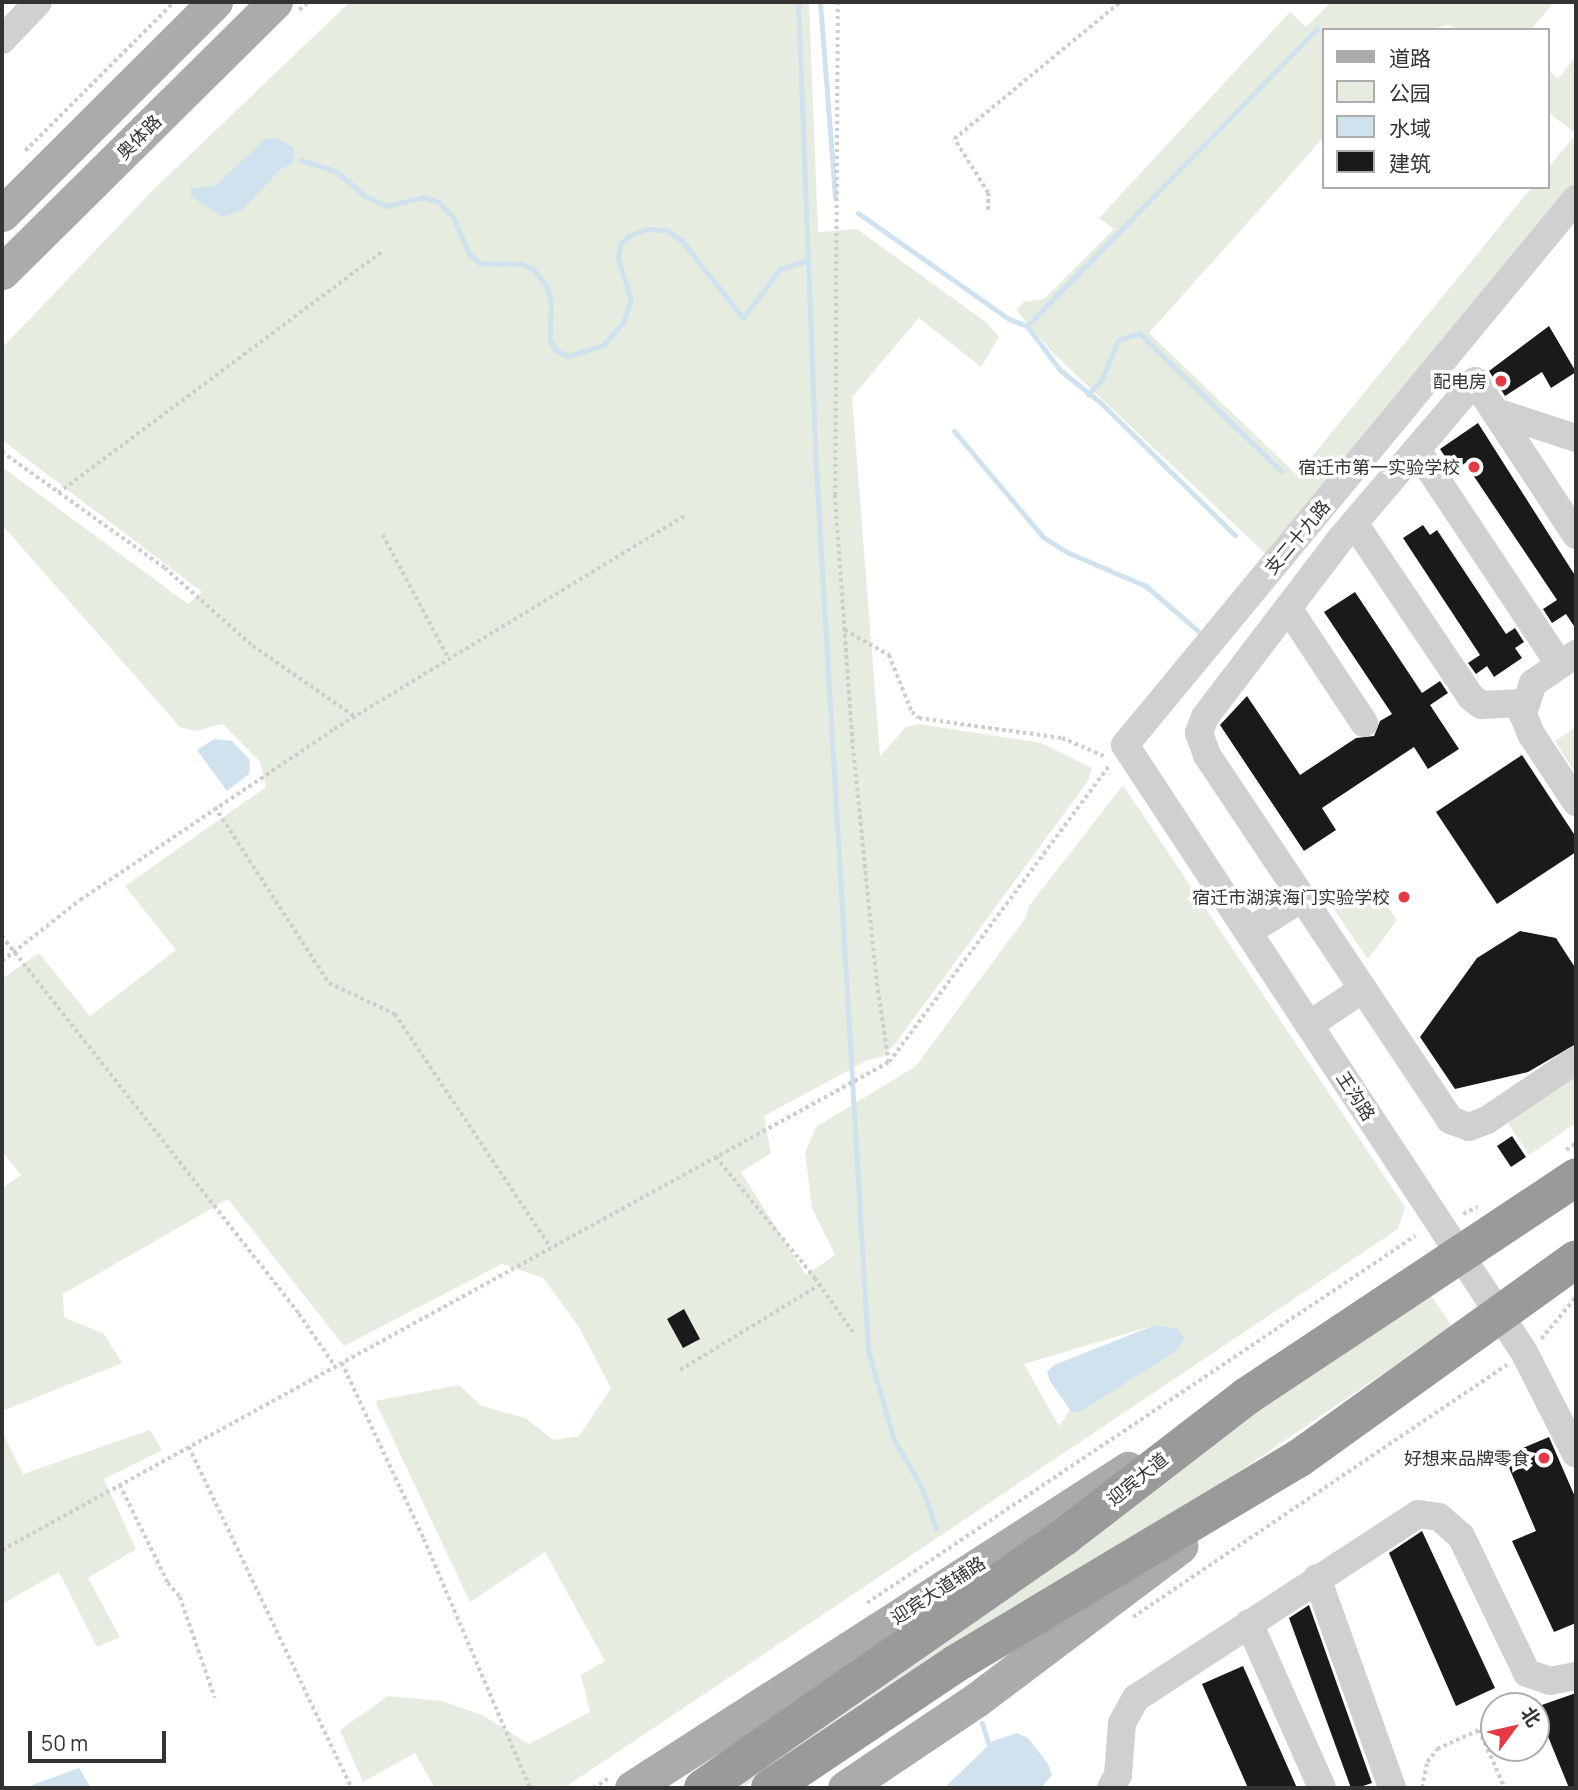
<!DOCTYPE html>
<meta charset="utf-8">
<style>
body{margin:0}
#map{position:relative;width:1578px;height:1790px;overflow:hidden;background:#fff;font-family:Manrope,"Noto Sans SC",sans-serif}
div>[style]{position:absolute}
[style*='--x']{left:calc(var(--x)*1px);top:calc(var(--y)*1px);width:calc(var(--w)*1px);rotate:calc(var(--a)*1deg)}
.green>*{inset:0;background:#e6ecdf}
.water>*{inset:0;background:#cfe2ee}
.stream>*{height:5px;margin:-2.5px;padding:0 2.5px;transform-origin:2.5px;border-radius:2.5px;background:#cfe2ee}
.building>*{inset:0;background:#1a1a1a}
.path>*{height:3.5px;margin-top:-1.75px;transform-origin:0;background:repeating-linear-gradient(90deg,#cdcdcd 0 3.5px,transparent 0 7px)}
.minor>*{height:28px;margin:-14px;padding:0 14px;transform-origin:14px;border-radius:14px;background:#d0d0d0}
.major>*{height:35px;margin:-17.5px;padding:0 17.5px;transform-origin:17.5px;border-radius:17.5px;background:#ababab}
.highway>*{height:38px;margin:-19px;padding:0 19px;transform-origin:19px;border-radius:19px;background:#9a9a9a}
.dots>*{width:19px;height:19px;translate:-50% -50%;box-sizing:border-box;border:4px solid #fff;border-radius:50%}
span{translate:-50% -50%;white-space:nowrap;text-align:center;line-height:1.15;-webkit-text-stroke:7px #fff;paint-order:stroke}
.street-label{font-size:18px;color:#333}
.poi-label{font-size:18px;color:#333}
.right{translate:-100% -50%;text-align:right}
.frame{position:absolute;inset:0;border:4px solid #333;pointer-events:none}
.legend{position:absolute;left:1322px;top:28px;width:228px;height:161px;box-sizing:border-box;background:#fff;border:2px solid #adadad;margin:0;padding:9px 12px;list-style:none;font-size:21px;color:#333}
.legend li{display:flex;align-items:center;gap:14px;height:35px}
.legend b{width:35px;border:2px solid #adadad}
.north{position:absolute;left:1480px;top:1692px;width:70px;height:70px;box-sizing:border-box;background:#fff;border:2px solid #adadad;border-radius:50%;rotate:57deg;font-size:19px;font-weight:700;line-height:28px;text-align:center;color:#333}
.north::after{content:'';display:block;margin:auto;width:24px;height:32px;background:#e63946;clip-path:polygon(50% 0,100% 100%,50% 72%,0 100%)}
.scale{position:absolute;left:28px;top:1731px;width:138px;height:32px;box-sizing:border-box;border:4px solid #333;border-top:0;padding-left:9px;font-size:21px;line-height:24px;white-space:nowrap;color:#333;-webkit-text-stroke:5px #fff;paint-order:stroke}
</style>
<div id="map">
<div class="green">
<div style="clip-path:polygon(evenodd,350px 2px,809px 2px,818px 232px,857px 229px,987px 323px,999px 337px,981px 367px,919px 318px,852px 397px,880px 756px,906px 727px,919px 724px,1041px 743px,1092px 768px,1088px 781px,895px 1044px,882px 1057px,868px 1060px,764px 1116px,771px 1153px,741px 1172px,806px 1275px,835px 1255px,812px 1208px,805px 1153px,816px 1127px,916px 1066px,1026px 917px,1029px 906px,1123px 785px,1405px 1207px,1398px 1229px,564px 1788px,435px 1788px,415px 1753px,363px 1782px,340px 1730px,388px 1696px,442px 1701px,482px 1715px,529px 1744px,590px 1712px,581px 1675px,605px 1661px,545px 1552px,470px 1602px,375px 1401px,459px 1385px,482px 1406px,525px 1418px,554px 1440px,579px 1436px,611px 1388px,579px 1327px,543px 1278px,502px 1264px,344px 1346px,228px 1199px,63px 1294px,64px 1317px,104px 1334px,122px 1363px,2px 1411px,2px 1188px,21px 1175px,2px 1151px,2px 979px,39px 953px,90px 1016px,176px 950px,125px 886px,266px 787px,260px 762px,223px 724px,195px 731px,180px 727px,2px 525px,2px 467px,188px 604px,202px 592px,2px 440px,2px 348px,154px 189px,350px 2px,1155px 1325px,1178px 1329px,1078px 1413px,1070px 1410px,1059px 1426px,1024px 1364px,1155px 1325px)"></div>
<div style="clip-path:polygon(1331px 2px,1554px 2px,1531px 30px,1512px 30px,1503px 21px,1511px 30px,1462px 30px,1447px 25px,1428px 30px,1324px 30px,1324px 137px,1149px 333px,1297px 475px,1532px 187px,1548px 187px,1548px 168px,1576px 134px,1548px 112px,1548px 69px,1558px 79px,1576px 56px,1576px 193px,1269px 557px,1053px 353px,1016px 310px,1024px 302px,1044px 299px,1114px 229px,1099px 218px,1290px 12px,1306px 27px)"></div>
<div style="clip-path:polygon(1576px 727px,1576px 774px,1555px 741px)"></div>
<div style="clip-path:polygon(1380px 895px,1397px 920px,1368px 959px,1331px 905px)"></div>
<div style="clip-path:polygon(1576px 1076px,1576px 1123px,1529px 1155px,1507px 1122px)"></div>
<div style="clip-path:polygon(1429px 1292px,1452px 1327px,1234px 1475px,976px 1630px,743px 1788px,732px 1788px,1179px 1465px)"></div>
<div style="clip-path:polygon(150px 1430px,162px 1450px,104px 1479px,136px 1549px,88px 1578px,120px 1637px,97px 1647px,59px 1572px,2px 1604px,2px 1431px,23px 1474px)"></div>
</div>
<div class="water">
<div style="clip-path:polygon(277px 138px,294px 148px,293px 164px,281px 169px,241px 211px,222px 217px,191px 196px,191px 188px,215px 186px,265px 139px)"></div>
<div style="clip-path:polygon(214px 739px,232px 741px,250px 760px,249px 774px,227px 791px,197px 750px)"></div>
<div style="clip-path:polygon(1155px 1325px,1178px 1329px,1184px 1337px,1179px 1349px,1078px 1413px,1070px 1410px,1050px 1381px,1047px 1372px,1054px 1365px)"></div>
<div style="clip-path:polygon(1017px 1733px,1028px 1738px,1048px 1764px,1052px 1775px,1041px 1788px,944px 1788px,993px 1741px)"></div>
<div style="clip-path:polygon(79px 1768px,91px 1788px,33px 1788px,32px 1785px)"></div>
</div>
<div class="stream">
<div style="--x:798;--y:2;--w:449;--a:87.8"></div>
<div style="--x:815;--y:451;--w:902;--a:86.63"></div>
<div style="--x:868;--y:1351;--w:93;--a:73.7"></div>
<div style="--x:894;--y:1440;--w:53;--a:59.6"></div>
<div style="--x:921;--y:1486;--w:45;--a:70.3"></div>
<div style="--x:820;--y:2;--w:196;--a:85.6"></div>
<div style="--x:301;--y:160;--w:38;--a:18"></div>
<div style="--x:337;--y:172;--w:35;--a:41"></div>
<div style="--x:363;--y:195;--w:26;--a:25"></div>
<div style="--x:387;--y:206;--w:37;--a:-14"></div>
<div style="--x:423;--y:197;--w:16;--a:18"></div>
<div style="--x:438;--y:202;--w:21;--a:45"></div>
<div style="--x:453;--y:217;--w:40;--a:66.6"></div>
<div style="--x:469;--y:254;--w:14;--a:39"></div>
<div style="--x:480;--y:263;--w:42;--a:1.4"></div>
<div style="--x:522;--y:264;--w:12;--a:24"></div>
<div style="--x:533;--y:269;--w:23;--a:52"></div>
<div style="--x:547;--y:287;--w:16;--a:75"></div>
<div style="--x:551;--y:302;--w:38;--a:92"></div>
<div style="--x:550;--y:340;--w:11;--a:63"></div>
<div style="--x:555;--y:350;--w:14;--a:25"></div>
<div style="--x:568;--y:356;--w:37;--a:-17"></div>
<div style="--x:603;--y:345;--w:30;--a:-48"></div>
<div style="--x:623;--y:323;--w:24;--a:-71"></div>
<div style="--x:631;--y:300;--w:44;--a:-107.2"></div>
<div style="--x:618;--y:258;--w:14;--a:-82"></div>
<div style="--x:620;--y:244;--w:12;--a:-42"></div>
<div style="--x:629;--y:236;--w:18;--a:-22"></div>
<div style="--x:646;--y:229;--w:20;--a:3"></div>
<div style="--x:666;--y:230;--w:19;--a:35"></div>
<div style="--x:682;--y:241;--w:98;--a:51.6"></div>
<div style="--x:743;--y:318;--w:61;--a:-52.9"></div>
<div style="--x:780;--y:269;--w:29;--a:-18"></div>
<div style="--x:858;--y:213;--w:184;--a:35.1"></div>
<div style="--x:1009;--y:319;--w:19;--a:21"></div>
<div style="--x:1027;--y:326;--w:415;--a:-45.7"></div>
<div style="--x:1027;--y:326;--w:55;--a:53.1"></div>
<div style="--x:1060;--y:370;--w:53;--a:38.8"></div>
<div style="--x:1101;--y:403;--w:188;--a:44.6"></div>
<div style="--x:1088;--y:394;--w:18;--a:-45"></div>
<div style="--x:1101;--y:381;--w:44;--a:-67.5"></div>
<div style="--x:1118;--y:340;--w:22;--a:-18"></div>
<div style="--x:1139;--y:333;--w:198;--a:44.2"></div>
<div style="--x:954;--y:431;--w:138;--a:50"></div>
<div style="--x:1043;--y:537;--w:31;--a:32"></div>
<div style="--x:1069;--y:553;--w:84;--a:23.2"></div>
<div style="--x:1146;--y:586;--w:69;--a:40.9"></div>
<div style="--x:982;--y:1723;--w:28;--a:73"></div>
</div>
<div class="building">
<div style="clip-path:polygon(1549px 326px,1576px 372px,1551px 388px,1542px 372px,1505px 396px,1489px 371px)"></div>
<div style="clip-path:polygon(1478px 423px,1576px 577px,1576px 629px,1566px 614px,1552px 623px,1543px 609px,1557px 600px,1465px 463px,1454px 470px,1440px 449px)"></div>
<div style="clip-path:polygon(1423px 525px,1430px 535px,1437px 530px,1506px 634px,1515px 628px,1524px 642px,1515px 648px,1522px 658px,1494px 677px,1487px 666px,1476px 674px,1468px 663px,1480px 655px,1403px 538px)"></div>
<div style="clip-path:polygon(1355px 592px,1422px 693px,1440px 681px,1448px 693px,1430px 705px,1459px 749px,1428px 769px,1414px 747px,1322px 808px,1336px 830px,1304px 851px,1220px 725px,1247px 696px,1300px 775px,1356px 738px,1374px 736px,1380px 721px,1392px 714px,1324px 612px)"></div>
<div style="clip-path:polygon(1522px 755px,1576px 837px,1576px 852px,1497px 904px,1436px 812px)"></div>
<div style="clip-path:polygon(1520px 931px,1556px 938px,1576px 969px,1576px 1044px,1528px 1072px,1455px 1089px,1420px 1037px,1477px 958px)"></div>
<div style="clip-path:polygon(1512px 1136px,1526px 1157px,1511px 1167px,1497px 1146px)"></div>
<div style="clip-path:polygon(684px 1309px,700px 1339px,683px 1348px,667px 1319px)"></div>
<div style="clip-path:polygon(1549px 1437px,1576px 1499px,1576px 1623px,1554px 1632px,1512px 1541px,1536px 1531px,1504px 1456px)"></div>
<div style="clip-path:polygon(1422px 1531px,1495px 1688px,1456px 1706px,1389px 1553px)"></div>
<div style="clip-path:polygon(1309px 1605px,1372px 1783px,1357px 1788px,1351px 1788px,1289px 1618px)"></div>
<div style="clip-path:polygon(1243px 1666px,1297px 1788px,1248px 1788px,1202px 1684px)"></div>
<div style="clip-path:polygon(1576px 1693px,1576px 1788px,1569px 1788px,1536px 1707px)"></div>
</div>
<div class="path">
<div style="--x:838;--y:2;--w:493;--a:90.3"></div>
<div style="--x:835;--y:495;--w:252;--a:85.9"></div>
<div style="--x:853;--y:746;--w:238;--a:84.2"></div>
<div style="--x:877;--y:983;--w:80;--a:81.4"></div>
<div style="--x:299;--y:10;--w:12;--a:-42"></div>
<div style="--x:25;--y:151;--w:211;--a:-45"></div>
<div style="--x:988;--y:210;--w:17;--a:-90"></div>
<div style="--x:988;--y:193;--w:64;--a:-122.2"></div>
<div style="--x:954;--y:139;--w:215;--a:-39.5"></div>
<div style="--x:2;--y:452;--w:200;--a:35.4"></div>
<div style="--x:165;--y:568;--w:118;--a:41.6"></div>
<div style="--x:253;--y:646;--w:123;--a:34.7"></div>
<div style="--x:58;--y:493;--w:403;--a:-36.7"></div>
<div style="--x:383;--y:535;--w:140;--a:62"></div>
<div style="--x:845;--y:630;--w:51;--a:29.6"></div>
<div style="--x:889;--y:655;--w:61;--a:68"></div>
<div style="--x:912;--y:712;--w:9;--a:41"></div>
<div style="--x:919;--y:718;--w:144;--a:8"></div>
<div style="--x:1062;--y:738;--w:46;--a:23.2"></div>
<div style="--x:215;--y:807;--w:210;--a:57.1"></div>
<div style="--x:329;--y:983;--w:73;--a:25.2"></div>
<div style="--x:395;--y:1014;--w:281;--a:56.3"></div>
<div style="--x:2;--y:936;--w:481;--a:51.8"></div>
<div style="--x:299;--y:1314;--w:63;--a:55.3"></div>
<div style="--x:2;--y:961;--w:99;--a:-38"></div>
<div style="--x:80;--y:900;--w:306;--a:-33.9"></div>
<div style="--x:334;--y:729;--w:413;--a:-31.3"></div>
<div style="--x:1566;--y:1150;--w:12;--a:-35"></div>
<div style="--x:716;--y:1157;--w:156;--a:50.7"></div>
<div style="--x:815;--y:1278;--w:66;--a:54.9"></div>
<div style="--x:1463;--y:1214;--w:16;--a:-27"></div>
<div style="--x:1541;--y:1339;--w:55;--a:-50.2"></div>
<div style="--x:342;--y:1363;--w:194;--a:65"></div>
<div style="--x:424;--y:1539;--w:271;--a:66.9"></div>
<div style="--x:680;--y:1370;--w:163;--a:-31.4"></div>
<div style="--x:189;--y:1447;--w:378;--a:64.5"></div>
<div style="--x:120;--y:1485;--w:109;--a:63.9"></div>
<div style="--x:168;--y:1583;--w:18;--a:49"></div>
<div style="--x:180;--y:1597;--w:107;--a:70.9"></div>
<div style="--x:2;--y:1550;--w:1012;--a:-28.82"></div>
<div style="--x:889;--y:1062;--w:371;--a:-53.4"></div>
<div style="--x:867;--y:1603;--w:660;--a:-33.81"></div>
<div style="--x:1133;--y:1617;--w:451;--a:-34"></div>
<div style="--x:1513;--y:1706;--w:12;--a:-66"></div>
<div style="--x:1479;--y:1730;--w:64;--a:65.9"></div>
<div style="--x:593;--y:1788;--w:19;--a:-32"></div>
<div style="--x:1422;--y:1788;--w:26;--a:-79"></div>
<div style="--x:1427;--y:1762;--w:16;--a:-52"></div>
<div style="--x:1437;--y:1749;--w:63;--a:-24.5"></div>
</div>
<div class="minor">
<div style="--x:2;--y:40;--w:52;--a:-46.5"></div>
<div style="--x:1576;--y:199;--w:708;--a:129.56"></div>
<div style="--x:1125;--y:745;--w:726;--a:56.68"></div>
<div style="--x:1524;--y:1352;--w:114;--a:63"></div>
<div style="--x:1496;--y:412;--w:84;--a:18"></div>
<div style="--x:1417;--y:450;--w:258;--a:56.4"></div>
<div style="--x:1354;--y:523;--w:210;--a:56.1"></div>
<div style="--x:1471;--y:697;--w:13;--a:39"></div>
<div style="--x:1481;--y:705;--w:43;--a:-2.7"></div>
<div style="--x:1576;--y:535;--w:184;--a:-123.3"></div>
<div style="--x:1475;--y:381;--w:210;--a:130.4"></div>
<div style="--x:1339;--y:541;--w:221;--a:127.3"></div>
<div style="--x:1205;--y:717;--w:17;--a:111"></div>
<div style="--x:1199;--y:733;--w:23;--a:70"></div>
<div style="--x:1207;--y:755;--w:438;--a:56.3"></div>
<div style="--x:1450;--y:1120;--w:20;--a:20"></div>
<div style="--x:1469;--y:1127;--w:19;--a:-21"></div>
<div style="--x:1487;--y:1120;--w:107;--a:-34"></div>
<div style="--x:1288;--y:608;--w:138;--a:56.5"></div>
<div style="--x:1576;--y:654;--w:52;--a:146"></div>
<div style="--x:1533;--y:683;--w:33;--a:108"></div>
<div style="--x:1523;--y:714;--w:22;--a:68"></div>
<div style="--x:1531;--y:734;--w:82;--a:56.5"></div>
<div style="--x:1248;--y:932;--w:64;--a:-32.2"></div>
<div style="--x:1309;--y:1025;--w:65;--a:-33.7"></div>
<div style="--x:1317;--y:1578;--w:223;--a:70.3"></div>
<div style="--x:1249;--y:1623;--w:180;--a:66.1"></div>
<div style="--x:1111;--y:1788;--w:15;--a:-62"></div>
<div style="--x:1118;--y:1775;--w:52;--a:-85.6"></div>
<div style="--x:1122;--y:1723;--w:29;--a:-61"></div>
<div style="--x:1136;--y:1698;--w:337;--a:-33.1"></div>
<div style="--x:1418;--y:1514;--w:21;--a:8"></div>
<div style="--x:1439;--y:1517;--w:29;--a:41"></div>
<div style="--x:1461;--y:1536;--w:152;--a:64.3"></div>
<div style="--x:1527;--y:1673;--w:24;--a:19"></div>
<div style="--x:1550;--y:1681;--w:26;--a:-11"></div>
</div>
<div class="major">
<div style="--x:2;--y:214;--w:301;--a:-44.9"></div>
<div style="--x:2;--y:272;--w:384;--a:-44.7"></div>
<div style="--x:632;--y:1788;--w:590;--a:-32.75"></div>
<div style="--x:845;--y:1788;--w:158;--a:-33.9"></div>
<div style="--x:976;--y:1700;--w:256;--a:-37"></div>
</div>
<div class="highway">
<div style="--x:703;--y:1788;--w:440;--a:-34.8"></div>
<div style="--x:1064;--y:1537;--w:231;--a:-37.6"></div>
<div style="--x:1247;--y:1396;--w:395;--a:-33.6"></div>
<div style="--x:770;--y:1788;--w:223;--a:-33.8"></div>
<div style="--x:955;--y:1664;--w:400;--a:-30.9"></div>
<div style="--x:1298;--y:1459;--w:342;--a:-35.7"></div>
</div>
<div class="dots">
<div style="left:1501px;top:381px;background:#e63946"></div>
<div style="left:1474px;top:467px;background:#e63946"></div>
<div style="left:1404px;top:897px;background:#e63946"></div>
<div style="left:1544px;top:1458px;background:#e63946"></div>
</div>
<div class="street-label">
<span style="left:139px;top:137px;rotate:-45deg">奥体路</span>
<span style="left:1297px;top:537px;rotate:-50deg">支二十九路</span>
<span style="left:1356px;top:1096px;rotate:57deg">王沟路</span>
<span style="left:1137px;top:1479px;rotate:-39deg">迎宾大道</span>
<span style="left:938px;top:1590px;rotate:-33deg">迎宾大道辅路</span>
</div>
<div class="poi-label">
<span class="right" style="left:1487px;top:381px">配电房</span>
<span class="right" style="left:1460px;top:467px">宿迁市第一实验学校</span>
<span class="right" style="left:1390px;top:897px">宿迁市湖滨海门实验学校</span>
<span class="right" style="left:1530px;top:1458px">好想来品牌零食</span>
</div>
<div class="frame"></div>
<ul class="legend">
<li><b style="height:9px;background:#ababab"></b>道路</li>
<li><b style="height:19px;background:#e6ecdf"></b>公园</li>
<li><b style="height:19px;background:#cfe2ee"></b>水域</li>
<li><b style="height:19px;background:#1a1a1a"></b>建筑</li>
</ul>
<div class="north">北</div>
<div class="scale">50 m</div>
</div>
